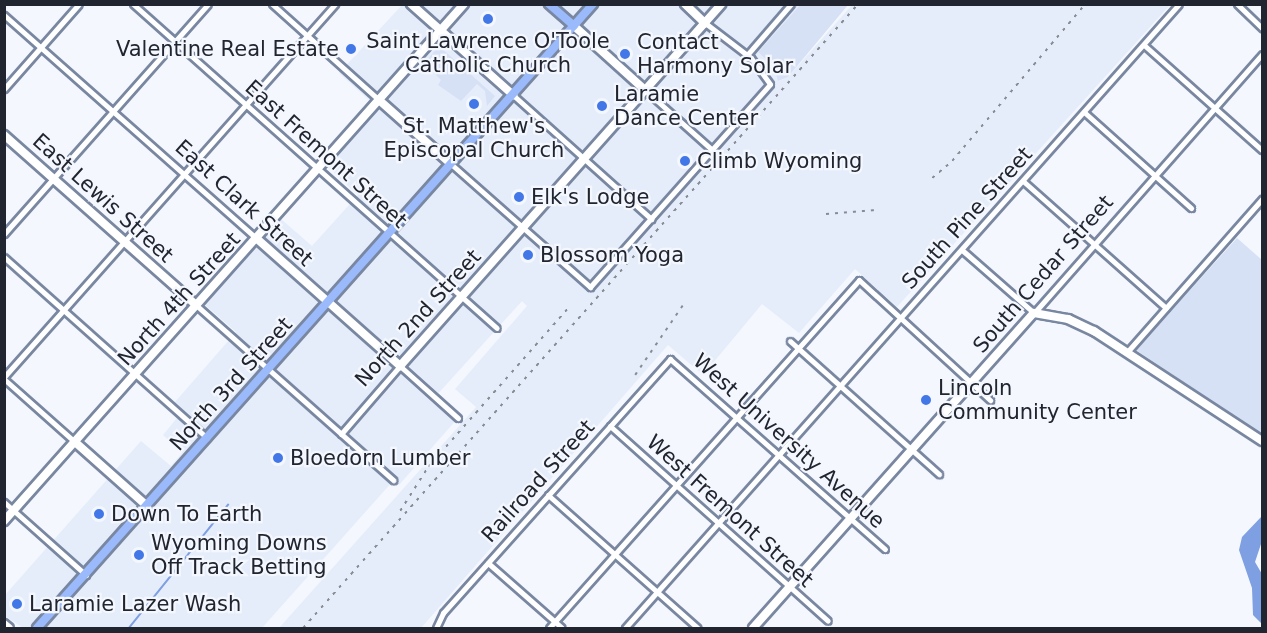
<!DOCTYPE html>
<style>
body{margin:0}
#map{position:relative;width:1267px;height:633px;overflow:hidden;background:#f4f7fd;font-family:"DejaVu Sans",sans-serif}
div>[style]{position:absolute}
[style*='--x']{left:calc(var(--x)*1px);top:calc(var(--y)*1px);width:calc(var(--w)*1px);rotate:calc(var(--a)*1deg)}
.built>*{inset:0;background:#e5edfb}
.green>*{inset:0;background:#d7e1f6}
.water>*{inset:0;background:#7e9fe1}
.stream>*{height:1.5px;margin:-0.75px;padding:0 0.75px;transform-origin:0.75px;border-radius:0.75px;background:#7e9fe1}
.roads{filter:drop-shadow(2px 0 #7987a1) drop-shadow(-2px 0 #7987a1) drop-shadow(0 2px #7987a1) drop-shadow(0 -2px #7987a1)}
.street>*{height:5px;margin:-2.5px;padding:0 2.5px;transform-origin:2.5px;border-radius:2.5px;background:#fff}
.secondary>*{height:8px;margin:-4px;padding:0 4px;transform-origin:4px;border-radius:4px;background:#fff}
.primary>*{height:8px;margin:-4px;padding:0 4px;transform-origin:4px;border-radius:4px;background:#9abafc}
.rail>*{height:1.5px;margin-top:-0.75px;transform-origin:0;background:repeating-linear-gradient(90deg,#878b93 0 3px,transparent 0 9px)}
.dots>*{width:16px;height:16px;translate:-50% -50%;box-sizing:border-box;border:3px solid #f4f7fd;border-radius:50%}
span{translate:-50% -50%;white-space:nowrap;text-align:center;line-height:1.15;-webkit-text-stroke:4.5px #f4f7fd;paint-order:stroke}
.poi-label{font-size:21px;color:#202530}
.left{translate:0 -50%;text-align:left}
.right{translate:-100% -50%;text-align:right}
.street-label{font-size:21px;color:#202530}
.frame{position:absolute;inset:0;border:6px solid #202530;pointer-events:none}
</style>
<div id="map">
<div class="built">
<div style="clip-path:polygon(402px 5px,800px 5px,758px 52px,774px 67px,779px 81px,788px 77px,852px 5px,1170px 5px,897px 307px,855px 269px,799px 333px,762px 304px,703px 375px,668px 345px,421px 628px,279px 628px,476px 407px,455px 389px,527px 306px,522px 301px,435px 397px,458px 418px,399px 485px,393px 481px,262px 628px,23px 628px,5px 616px,5px 595px,141px 441px,171px 466px,182px 453px,163px 435px,177px 418px,168px 410px,236px 332px,196px 297px,257px 228px,266px 235px,281px 219px,312px 246px,358px 195px,327px 167px,379px 109px,339px 73px)"></div>
</div>
<div class="green">
<div style="clip-path:polygon(800px 5px,848px 5px,788px 77px,778px 81px,774px 67px,758px 52px)"></div>
<div style="clip-path:polygon(439px 46px,495px 96px,487px 106px,485px 91px,477px 84px,461px 101px,438px 85px,441px 80px,436px 75px,438px 72px,426px 61px)"></div>
<div style="clip-path:polygon(1237px 238px,1262px 260px,1262px 435px,1136px 350px)"></div>
</div>
<div class="water">
<div style="clip-path:polygon(1262px 516px,1262px 541px,1255px 562px,1262px 574px,1262px 624px,1253px 615px,1252px 588px,1239px 550px,1242px 537px)"></div>
</div>
<div class="stream">
<div style="--x:129;--y:628;--w:158;--a:-51.2"></div>
</div>
<div class="roads">
<div class="street">
<div style="--x:133;--y:4;--w:487;--a:41.7"></div>
<div style="--x:272;--y:4;--w:144;--a:41.9"></div>
<div style="--x:1237;--y:4;--w:35;--a:44"></div>
<div style="--x:4;--y:15;--w:337;--a:41.5"></div>
<div style="--x:1144;--y:45;--w:158;--a:41.7"></div>
<div style="--x:747;--y:55;--w:67;--a:-49.2"></div>
<div style="--x:4;--y:89;--w:113;--a:-48.6"></div>
<div style="--x:645;--y:90;--w:90;--a:41.8"></div>
<div style="--x:513;--y:95;--w:186;--a:41.9"></div>
<div style="--x:1084;--y:112;--w:144;--a:41.9"></div>
<div style="--x:451;--y:164;--w:186;--a:41.5"></div>
<div style="--x:590;--y:287;--w:271;--a:-48.4"></div>
<div style="--x:770;--y:84;--w:32;--a:-126"></div>
<div style="--x:751;--y:58;--w:58;--a:-142.7"></div>
<div style="--x:1023;--y:181;--w:191;--a:41.6"></div>
<div style="--x:4;--y:234;--w:307;--a:-48.4"></div>
<div style="--x:962;--y:250;--w:96;--a:41.2"></div>
<div style="--x:1034;--y:313;--w:345;--a:-48.6"></div>
<div style="--x:4;--y:257;--w:272;--a:41.7"></div>
<div style="--x:196;--y:305;--w:264;--a:41.6"></div>
<div style="--x:790;--y:341;--w:200;--a:41.8"></div>
<div style="--x:1128;--y:351;--w:203;--a:-48.6"></div>
<div style="--x:4;--y:377;--w:499;--a:-48.4"></div>
<div style="--x:4;--y:379;--w:95;--a:41.6"></div>
<div style="--x:610;--y:426;--w:292;--a:41.8"></div>
<div style="--x:341;--y:434;--w:90;--a:-49.1"></div>
<div style="--x:400;--y:366;--w:78;--a:41.9"></div>
<div style="--x:548;--y:495;--w:200;--a:41.6"></div>
<div style="--x:4;--y:502;--w:110;--a:41.7"></div>
<div style="--x:488;--y:563;--w:98;--a:41.3"></div>
<div style="--x:436;--y:628;--w:17;--a:-65"></div>
<div style="--x:443;--y:613;--w:341;--a:-48.2"></div>
<div style="--x:670;--y:359;--w:287;--a:41.5"></div>
<div style="--x:549;--y:628;--w:466;--a:-48.3"></div>
<div style="--x:859;--y:280;--w:178;--a:42.5"></div>
<div style="--x:625;--y:628;--w:834;--a:-48.4"></div>
</div>
<div class="secondary">
<div style="--x:411;--y:4;--w:137;--a:41.7"></div>
<div style="--x:685;--y:4;--w:28;--a:44"></div>
<div style="--x:574;--y:26;--w:96;--a:42"></div>
<div style="--x:379;--y:100;--w:96;--a:41.6"></div>
<div style="--x:4;--y:135;--w:256;--a:41.5"></div>
<div style="--x:256;--y:238;--w:193;--a:41.6"></div>
<div style="--x:400;--y:366;--w:484;--a:-48.4"></div>
<div style="--x:75;--y:442;--w:96;--a:41.6"></div>
<div style="--x:4;--y:521;--w:692;--a:-48.34"></div>
<div style="--x:4;--y:624;--w:6;--a:39"></div>
<div style="--x:753;--y:628;--w:422;--a:-48.3"></div>
<div style="--x:1034;--y:313;--w:35;--a:10"></div>
<div style="--x:1068;--y:319;--w:29;--a:25"></div>
<div style="--x:1094;--y:331;--w:201;--a:33.2"></div>
</div>
<div class="primary">
<div style="--x:549;--y:4;--w:33;--a:41"></div>
<div style="--x:37;--y:628;--w:836;--a:-48.3"></div>
</div>
</div>
<div class="rail">
<div style="--x:932;--y:178;--w:26;--a:-40"></div>
<div style="--x:952;--y:161;--w:206;--a:-49.7"></div>
<div style="--x:826;--y:214;--w:50;--a:-4.6"></div>
<div style="--x:635;--y:375;--w:85;--a:-55.6"></div>
<div style="--x:400;--y:511;--w:52;--a:-57.5"></div>
<div style="--x:428;--y:467;--w:215;--a:-48.6"></div>
<div style="--x:303;--y:628;--w:835;--a:-48.35"></div>
</div>
<div class="dots">
<div style="left:488px;top:19px;background:#4277e8"></div>
<div style="left:351px;top:49px;background:#4277e8"></div>
<div style="left:625px;top:54px;background:#4277e8"></div>
<div style="left:474px;top:104px;background:#4277e8"></div>
<div style="left:602px;top:106px;background:#4277e8"></div>
<div style="left:685px;top:161px;background:#4277e8"></div>
<div style="left:519px;top:197px;background:#4277e8"></div>
<div style="left:528px;top:255px;background:#4277e8"></div>
<div style="left:926px;top:400px;background:#4277e8"></div>
<div style="left:278px;top:458px;background:#4277e8"></div>
<div style="left:99px;top:514px;background:#4277e8"></div>
<div style="left:139px;top:555px;background:#4277e8"></div>
<div style="left:17px;top:604px;background:#4277e8"></div>
</div>
<div class="poi-label">
<span style="left:488px;top:53px">Saint Lawrence O'Toole<br>Catholic Church</span>
<span class="left" style="left:637px;top:54px">Contact<br>Harmony Solar</span>
<span class="right" style="left:339px;top:49px">Valentine Real Estate</span>
<span class="left" style="left:614px;top:106px">Laramie<br>Dance Center</span>
<span style="left:474px;top:138px">St. Matthew's<br>Episcopal Church</span>
<span class="left" style="left:697px;top:161px">Climb Wyoming</span>
<span class="left" style="left:531px;top:197px">Elk's Lodge</span>
<span class="left" style="left:540px;top:255px">Blossom Yoga</span>
<span class="left" style="left:938px;top:400px">Lincoln<br>Community Center</span>
<span class="left" style="left:290px;top:458px">Bloedorn Lumber</span>
<span class="left" style="left:111px;top:514px">Down To Earth</span>
<span class="left" style="left:151px;top:555px">Wyoming Downs<br>Off Track Betting</span>
<span class="left" style="left:29px;top:604px">Laramie Lazer Wash</span>
</div>
<div class="street-label">
<span style="left:326px;top:154px;rotate:42deg">East Fremont Street</span>
<span style="left:103px;top:198px;rotate:42deg">East Lewis Street</span>
<span style="left:244px;top:203px;rotate:42deg">East Clark Street</span>
<span style="left:967px;top:218px;rotate:-48deg">South Pine Street</span>
<span style="left:1043px;top:274px;rotate:-49deg">South Cedar Street</span>
<span style="left:179px;top:299px;rotate:-48deg">North 4th Street</span>
<span style="left:418px;top:318px;rotate:-48deg">North 2nd Street</span>
<span style="left:231px;top:384px;rotate:-48deg">North 3rd Street</span>
<span style="left:789px;top:441px;rotate:42deg">West University Avenue</span>
<span style="left:538px;top:481px;rotate:-48deg">Railroad Street</span>
<span style="left:730px;top:511px;rotate:42deg">West Fremont Street</span>
</div>
<div class="frame"></div>
</div>
